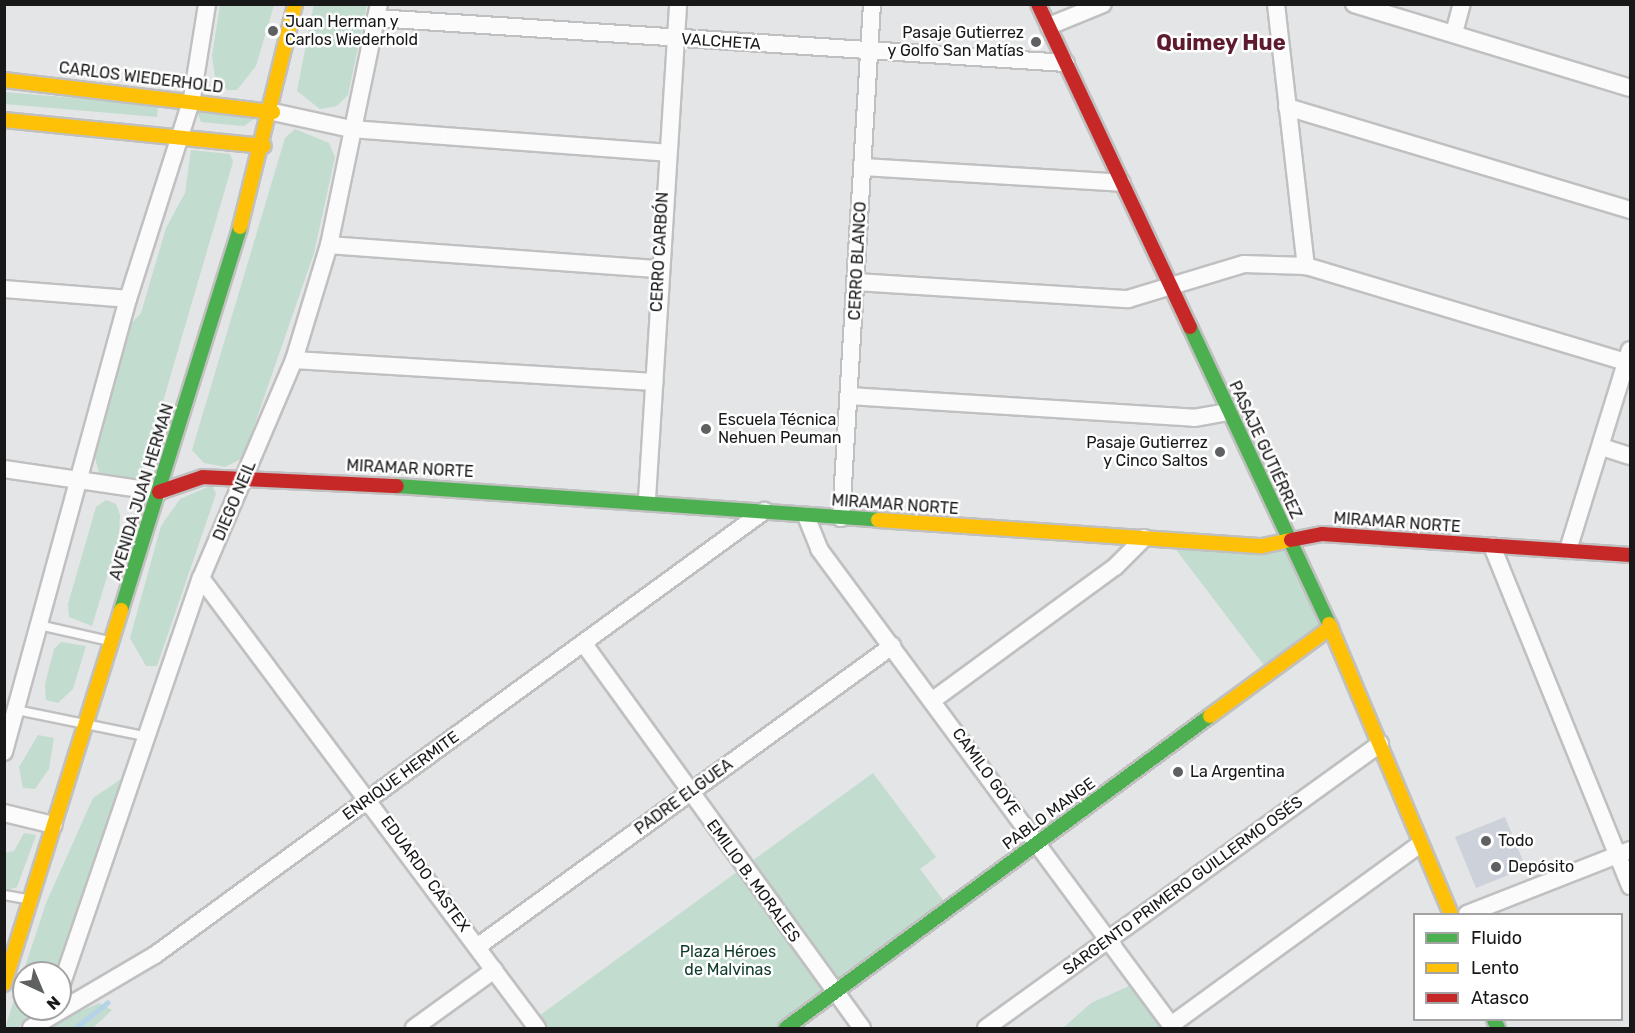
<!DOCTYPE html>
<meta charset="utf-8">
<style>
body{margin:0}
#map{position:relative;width:1635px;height:1033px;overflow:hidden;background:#e4e5e6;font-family:Rubik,sans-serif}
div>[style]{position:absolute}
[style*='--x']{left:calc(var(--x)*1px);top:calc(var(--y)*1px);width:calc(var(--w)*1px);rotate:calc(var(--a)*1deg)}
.green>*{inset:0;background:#c2dccf}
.stream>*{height:4.5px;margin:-2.25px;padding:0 2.25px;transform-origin:2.25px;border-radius:2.25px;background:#b4d3e8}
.building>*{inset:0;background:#ccd1da}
.roads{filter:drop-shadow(2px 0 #c0c0c1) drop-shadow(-2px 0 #c0c0c1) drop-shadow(0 2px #c0c0c1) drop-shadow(0 -2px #c0c0c1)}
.lane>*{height:8px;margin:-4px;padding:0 4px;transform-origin:4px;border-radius:4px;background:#fbfbfb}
.street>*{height:16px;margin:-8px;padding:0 8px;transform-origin:8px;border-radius:8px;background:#fbfbfb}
.fast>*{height:14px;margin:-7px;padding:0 7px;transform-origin:7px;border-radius:7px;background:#4caf50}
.slow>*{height:14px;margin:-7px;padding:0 7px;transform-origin:7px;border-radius:7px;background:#ffc107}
.jam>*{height:14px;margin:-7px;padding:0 7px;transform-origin:7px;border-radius:7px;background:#c62828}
.dots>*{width:16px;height:16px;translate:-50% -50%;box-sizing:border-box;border:3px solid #fff;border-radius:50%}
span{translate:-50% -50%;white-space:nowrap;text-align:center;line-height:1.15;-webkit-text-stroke:5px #fff;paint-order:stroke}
.poi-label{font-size:16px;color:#181819}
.left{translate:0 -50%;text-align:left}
.right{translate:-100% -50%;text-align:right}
.street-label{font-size:16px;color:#181819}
.park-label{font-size:16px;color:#0e3827}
.district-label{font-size:22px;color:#5e1a2f;font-weight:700}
.frame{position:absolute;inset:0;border:6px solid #181819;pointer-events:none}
.legend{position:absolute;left:1413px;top:913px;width:210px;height:108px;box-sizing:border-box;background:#fff;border:2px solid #a3a3a3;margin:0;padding:8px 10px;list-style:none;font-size:18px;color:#181819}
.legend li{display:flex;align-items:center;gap:12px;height:30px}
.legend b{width:30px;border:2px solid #a3a3a3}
.north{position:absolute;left:12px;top:961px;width:60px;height:60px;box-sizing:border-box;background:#fff;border:2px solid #a3a3a3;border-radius:50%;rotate:136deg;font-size:16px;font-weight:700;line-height:24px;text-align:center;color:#181819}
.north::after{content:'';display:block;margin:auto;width:21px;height:27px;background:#5f6061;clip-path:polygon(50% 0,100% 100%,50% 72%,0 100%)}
</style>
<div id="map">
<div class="green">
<div style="clip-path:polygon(314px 4px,367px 5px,348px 95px,337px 106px,320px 109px,297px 91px)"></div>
<div style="clip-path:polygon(220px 5px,274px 5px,256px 66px,237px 90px,227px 90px,215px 77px,212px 56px)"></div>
<div style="clip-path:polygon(4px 92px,158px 105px,157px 117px,5px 104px)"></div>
<div style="clip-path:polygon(197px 112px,254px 119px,244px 126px,201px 122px)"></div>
<div style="clip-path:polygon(295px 129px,329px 143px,335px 157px,314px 253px,243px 458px,225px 467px,204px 463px,192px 450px,285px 138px)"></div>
<div style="clip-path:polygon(191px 150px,230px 154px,233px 162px,145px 463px,137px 479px,122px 484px,100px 477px,93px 450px,127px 328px,141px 313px,166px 228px,185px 193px)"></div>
<div style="clip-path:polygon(212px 485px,216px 494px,157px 666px,146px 666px,130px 638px,161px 526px,180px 499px)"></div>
<div style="clip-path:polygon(106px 500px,116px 504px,120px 515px,119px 537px,92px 626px,69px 617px,68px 604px,96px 507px)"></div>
<div style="clip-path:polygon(1286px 545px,1325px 625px,1266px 668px,1174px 547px)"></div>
<div style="clip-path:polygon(61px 642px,86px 646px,73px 689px,58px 703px,46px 700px,45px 684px,54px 649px)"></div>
<div style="clip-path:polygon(38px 735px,54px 738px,49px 769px,35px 789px,23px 788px,19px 767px)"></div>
<div style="clip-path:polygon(873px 773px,936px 857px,920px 869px,949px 908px,786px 1028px,537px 1028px,532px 1021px)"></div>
<div style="clip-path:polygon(121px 779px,58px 973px,24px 973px,24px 1009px,37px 1009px,18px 1028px,5px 1028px,46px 903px,93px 798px)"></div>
<div style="clip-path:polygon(24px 833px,36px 835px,17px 887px,5px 891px,5px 853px,14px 851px)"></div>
<div style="clip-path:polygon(1138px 982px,1171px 1028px,1063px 1028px,1091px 1003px)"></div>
<div style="clip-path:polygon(99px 1003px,112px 1010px,93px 1028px,43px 1028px)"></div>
</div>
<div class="stream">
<div style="--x:75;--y:1028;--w:41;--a:-38"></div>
</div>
<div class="building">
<div style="clip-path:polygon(1505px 817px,1526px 868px,1476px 888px,1455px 837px)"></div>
</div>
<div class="roads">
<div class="lane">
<div style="--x:39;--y:625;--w:72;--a:12.9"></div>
<div style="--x:16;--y:710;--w:136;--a:11.5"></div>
<div style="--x:4;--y:895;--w:23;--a:10"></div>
</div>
<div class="street">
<div style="--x:1276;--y:4;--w:264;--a:83.5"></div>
<div style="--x:1354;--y:4;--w:288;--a:16.9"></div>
<div style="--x:376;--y:18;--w:691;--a:3.73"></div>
<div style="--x:1049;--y:26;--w:58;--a:-22.2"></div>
<div style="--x:1454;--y:33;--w:30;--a:-75"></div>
<div style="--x:1287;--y:107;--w:358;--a:16.7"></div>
<div style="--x:273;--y:112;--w:80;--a:12.3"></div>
<div style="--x:351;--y:129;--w:317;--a:4.3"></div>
<div style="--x:863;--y:167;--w:259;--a:3.5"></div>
<div style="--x:329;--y:245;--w:330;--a:4.2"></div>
<div style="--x:856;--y:282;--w:273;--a:3.6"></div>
<div style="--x:1128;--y:299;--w:121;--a:-16.8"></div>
<div style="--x:1244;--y:264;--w:62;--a:1.8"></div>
<div style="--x:1306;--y:266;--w:335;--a:16.7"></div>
<div style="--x:4;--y:289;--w:124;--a:4.6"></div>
<div style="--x:294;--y:360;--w:361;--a:3.5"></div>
<div style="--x:849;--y:396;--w:346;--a:3.6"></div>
<div style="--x:1194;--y:418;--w:35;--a:-10"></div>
<div style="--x:1602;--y:447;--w:29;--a:18"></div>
<div style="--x:4;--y:469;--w:157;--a:8.4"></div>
<div style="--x:647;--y:499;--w:496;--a:-86.4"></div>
<div style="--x:806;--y:516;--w:35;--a:68"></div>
<div style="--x:819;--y:549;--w:592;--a:53.52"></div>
<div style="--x:1171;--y:1025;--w:308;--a:-36"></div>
<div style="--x:841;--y:518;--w:515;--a:-86.55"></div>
<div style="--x:1492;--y:546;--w:367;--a:67.9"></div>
<div style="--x:1568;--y:550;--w:209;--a:-72.8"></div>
<div style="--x:201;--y:578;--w:562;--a:53.25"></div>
<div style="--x:584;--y:644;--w:474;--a:54.1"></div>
<div style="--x:933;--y:700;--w:225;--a:-36.2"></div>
<div style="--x:1115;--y:567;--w:41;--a:-45"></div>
<div style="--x:4;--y:752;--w:470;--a:-74.7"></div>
<div style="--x:128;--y:299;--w:211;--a:-72.3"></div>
<div style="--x:192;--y:98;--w:95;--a:-80.9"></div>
<div style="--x:4;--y:813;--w:51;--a:13.5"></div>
<div style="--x:1467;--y:914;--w:175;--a:-21.4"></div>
<div style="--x:477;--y:947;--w:513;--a:-35.95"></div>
<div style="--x:60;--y:989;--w:435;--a:-71.1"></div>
<div style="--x:201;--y:578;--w:237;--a:-66.9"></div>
<div style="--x:294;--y:360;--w:120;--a:-73.1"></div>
<div style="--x:329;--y:245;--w:246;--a:-78.3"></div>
<div style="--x:31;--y:1028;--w:144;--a:-30.5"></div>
<div style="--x:155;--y:955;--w:754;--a:-36.09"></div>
<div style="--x:414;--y:1028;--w:99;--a:-35.9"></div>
<div style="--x:986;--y:1028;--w:486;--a:-35.8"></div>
</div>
<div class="fast">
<div style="--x:1190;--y:327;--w:328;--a:64.9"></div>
<div style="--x:397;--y:486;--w:482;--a:4"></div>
<div style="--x:121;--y:610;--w:401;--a:-72.7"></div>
<div style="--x:1494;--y:1020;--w:9;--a:63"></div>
<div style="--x:786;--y:1028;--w:526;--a:-36.35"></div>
</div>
<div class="slow">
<div style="--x:4;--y:80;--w:271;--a:6.8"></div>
<div style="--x:4;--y:120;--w:261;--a:5.7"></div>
<div style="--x:240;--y:227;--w:230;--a:-76.1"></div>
<div style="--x:878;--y:520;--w:385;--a:3.9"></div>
<div style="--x:1262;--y:546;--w:30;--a:-12"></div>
<div style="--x:1329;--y:624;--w:315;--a:67.2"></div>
<div style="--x:1210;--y:716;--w:150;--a:-36.3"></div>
<div style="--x:4;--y:984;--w:392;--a:-72.6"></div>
</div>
<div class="jam">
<div style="--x:1038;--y:4;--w:357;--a:64.8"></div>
<div style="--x:159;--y:492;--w:46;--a:-18.8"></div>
<div style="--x:203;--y:477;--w:194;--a:2.7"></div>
<div style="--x:1291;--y:540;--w:32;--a:-11"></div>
<div style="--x:1322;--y:534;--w:309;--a:3.9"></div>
</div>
</div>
<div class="dots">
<div style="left:273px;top:31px;background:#5f6061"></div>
<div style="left:1036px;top:42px;background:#5f6061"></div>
<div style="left:706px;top:429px;background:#5f6061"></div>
<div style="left:1220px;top:452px;background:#5f6061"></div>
<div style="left:1178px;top:772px;background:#5f6061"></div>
<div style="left:1486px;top:841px;background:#5f6061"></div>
<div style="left:1496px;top:867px;background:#5f6061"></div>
</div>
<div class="poi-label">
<span class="left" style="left:285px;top:31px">Juan Herman y<br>Carlos Wiederhold</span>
<span class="right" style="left:1024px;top:42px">Pasaje Gutierrez<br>y Golfo San Matías</span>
<span class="left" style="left:718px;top:429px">Escuela Técnica<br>Nehuen Peuman</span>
<span class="right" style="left:1208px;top:452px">Pasaje Gutierrez<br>y Cinco Saltos</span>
<span class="left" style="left:1190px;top:772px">La Argentina</span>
<span class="left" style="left:1498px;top:841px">Todo</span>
<span class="left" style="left:1508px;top:867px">Depósito</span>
</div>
<div class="street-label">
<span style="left:721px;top:42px;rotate:4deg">VALCHETA</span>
<span style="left:141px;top:78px;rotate:7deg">CARLOS WIEDERHOLD</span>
<span style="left:660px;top:252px;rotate:-87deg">CERRO CARBÓN</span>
<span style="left:858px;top:261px;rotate:-87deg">CERRO BLANCO</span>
<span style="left:1265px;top:450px;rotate:65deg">PASAJE GUTIÉRREZ</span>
<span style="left:410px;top:469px;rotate:3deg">MIRAMAR NORTE</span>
<span style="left:142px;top:492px;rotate:-73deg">AVENIDA JUAN HERMAN</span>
<span style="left:235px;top:501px;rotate:-67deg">DIEGO NEIL</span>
<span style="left:895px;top:505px;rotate:4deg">MIRAMAR NORTE</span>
<span style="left:1397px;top:523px;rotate:4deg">MIRAMAR NORTE</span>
<span style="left:986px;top:772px;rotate:54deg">CAMILO GOYE</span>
<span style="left:401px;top:776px;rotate:-36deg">ENRIQUE HERMITE</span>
<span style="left:684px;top:797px;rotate:-36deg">PADRE ELGUEA</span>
<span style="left:1049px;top:814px;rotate:-36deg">PABLO MANGE</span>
<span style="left:425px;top:874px;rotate:54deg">EDUARDO CASTEX</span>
<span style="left:753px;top:881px;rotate:54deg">EMILIO B. MORALES</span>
<span style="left:1183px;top:886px;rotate:-36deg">SARGENTO PRIMERO GUILLERMO OSÉS</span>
</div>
<div class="park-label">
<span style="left:728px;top:961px">Plaza Héroes<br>de Malvinas</span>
</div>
<div class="district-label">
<span style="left:1221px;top:43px">Quimey Hue</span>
</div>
<div class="frame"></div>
<ul class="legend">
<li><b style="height:8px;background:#4caf50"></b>Fluido</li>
<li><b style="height:8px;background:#ffc107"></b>Lento</li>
<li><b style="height:8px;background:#c62828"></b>Atasco</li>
</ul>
<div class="north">N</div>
</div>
